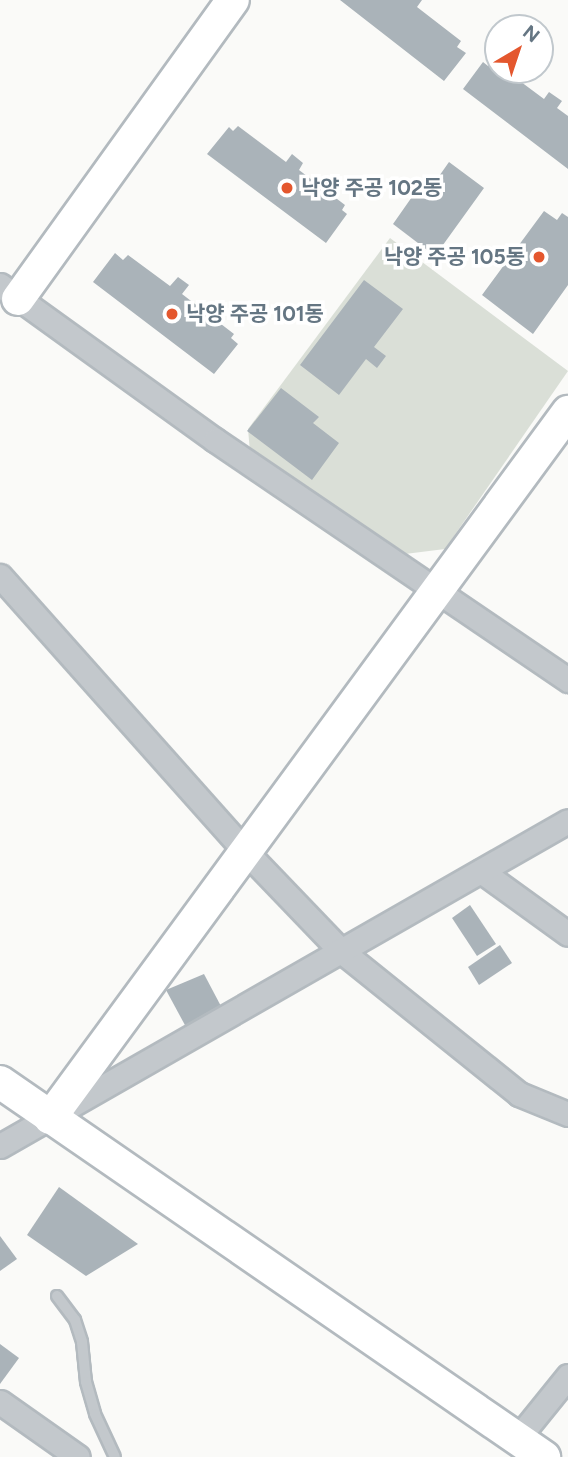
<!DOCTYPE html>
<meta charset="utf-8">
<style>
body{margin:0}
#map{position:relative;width:568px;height:1457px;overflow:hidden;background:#fafaf8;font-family:Figtree,"Noto Sans KR",sans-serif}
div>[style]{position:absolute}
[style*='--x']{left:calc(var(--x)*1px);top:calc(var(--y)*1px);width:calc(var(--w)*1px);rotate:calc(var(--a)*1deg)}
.green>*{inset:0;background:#dadfd7}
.building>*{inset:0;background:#aab3b9}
.roads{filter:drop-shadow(2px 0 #b3babf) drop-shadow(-2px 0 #b3babf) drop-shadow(0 2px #b3babf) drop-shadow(0 -2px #b3babf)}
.lane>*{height:10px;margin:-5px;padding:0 5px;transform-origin:5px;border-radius:5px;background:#c3c8cc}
.street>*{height:23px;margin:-11.5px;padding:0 11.5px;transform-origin:11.5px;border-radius:11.5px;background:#c3c8cc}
.secondary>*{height:32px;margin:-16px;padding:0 16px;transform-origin:16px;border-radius:16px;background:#fff}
.dots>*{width:19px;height:19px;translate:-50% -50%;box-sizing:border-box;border:4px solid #fff;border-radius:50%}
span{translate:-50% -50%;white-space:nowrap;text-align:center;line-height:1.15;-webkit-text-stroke:7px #fff;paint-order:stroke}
.poi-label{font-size:21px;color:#657683;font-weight:700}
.left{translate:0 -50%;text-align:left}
.right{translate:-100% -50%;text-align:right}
.north{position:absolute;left:484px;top:14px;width:70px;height:70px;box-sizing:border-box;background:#fff;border:2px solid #c1c8cd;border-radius:50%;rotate:39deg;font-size:19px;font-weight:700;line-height:28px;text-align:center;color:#657683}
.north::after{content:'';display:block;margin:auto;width:24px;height:32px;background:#e4572e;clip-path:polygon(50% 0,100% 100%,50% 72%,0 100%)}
</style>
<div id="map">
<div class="green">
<div style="clip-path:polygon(390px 238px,568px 371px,445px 549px,397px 555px,250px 452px,248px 429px)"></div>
</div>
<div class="building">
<div style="clip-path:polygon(340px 0,422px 0,417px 7px,461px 41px,457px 47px,466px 53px,444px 81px)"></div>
<div style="clip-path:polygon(492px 60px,498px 64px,498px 70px,505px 70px,544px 99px,549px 92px,562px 101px,557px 108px,568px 116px,568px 169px,463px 89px,483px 62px,488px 66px)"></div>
<div style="clip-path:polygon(238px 126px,286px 162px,292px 154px,303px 163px,299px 170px,345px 205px,342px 210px,347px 214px,326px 243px,207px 154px,229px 127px,233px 131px)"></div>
<div style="clip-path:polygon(449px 162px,484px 188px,435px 256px,393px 224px,421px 184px,430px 189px)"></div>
<div style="clip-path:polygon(544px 211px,557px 220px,562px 213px,568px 217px,568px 285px,533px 334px,482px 295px)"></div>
<div style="clip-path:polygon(115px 253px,123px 260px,128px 255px,170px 286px,178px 277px,189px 285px,182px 294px,234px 334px,231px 338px,238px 344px,214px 374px,93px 282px)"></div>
<div style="clip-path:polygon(364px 280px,403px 309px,374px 347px,386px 356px,377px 368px,366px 359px,339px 395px,300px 365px)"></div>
<div style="clip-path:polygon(281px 388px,319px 417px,313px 423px,339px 443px,312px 480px,247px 431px)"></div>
<div style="clip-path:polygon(470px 905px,496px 944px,477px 956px,452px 918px)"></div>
<div style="clip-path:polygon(500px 945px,512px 963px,479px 985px,468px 967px)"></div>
<div style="clip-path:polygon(204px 974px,223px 1010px,186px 1027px,166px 990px)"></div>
<div style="clip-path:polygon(59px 1187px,138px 1244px,86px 1276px,27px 1235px)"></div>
<div style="clip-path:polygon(0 1236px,17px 1259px,0 1271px)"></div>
<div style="clip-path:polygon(0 1344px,19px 1358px,0 1384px)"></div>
</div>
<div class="roads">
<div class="lane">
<div style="--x:57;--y:1296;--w:30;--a:53"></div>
<div style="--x:75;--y:1320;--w:23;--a:72"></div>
<div style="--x:82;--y:1342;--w:40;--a:84.3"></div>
<div style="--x:86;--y:1382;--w:33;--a:74"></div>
<div style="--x:95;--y:1414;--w:47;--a:65.1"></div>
</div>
<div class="street">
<div style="--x:0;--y:285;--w:265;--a:35.8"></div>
<div style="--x:215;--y:440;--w:427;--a:34.2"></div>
<div style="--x:0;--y:576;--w:371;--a:48.3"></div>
<div style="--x:247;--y:853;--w:134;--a:46.2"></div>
<div style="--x:340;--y:950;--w:230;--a:38.8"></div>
<div style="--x:519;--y:1094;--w:53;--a:22.2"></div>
<div style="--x:481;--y:871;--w:107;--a:35.9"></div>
<div style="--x:0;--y:1146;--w:654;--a:-29.78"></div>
<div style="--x:0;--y:1402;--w:95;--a:35.2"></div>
<div style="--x:517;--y:1439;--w:81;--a:-51"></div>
</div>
<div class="secondary">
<div style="--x:18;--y:299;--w:368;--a:-54.3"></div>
<div style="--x:0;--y:1082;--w:661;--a:34.58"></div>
<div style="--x:50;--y:1118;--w:876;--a:-53.73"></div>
</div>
</div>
<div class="dots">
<div style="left:287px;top:188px;background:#e4572e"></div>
<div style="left:539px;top:257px;background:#e4572e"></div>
<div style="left:172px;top:314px;background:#e4572e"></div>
</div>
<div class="poi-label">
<span class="left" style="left:301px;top:188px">낙양 주공 102동</span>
<span class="right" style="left:525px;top:257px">낙양 주공 105동</span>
<span class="left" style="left:186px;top:314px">낙양 주공 101동</span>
</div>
<div class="north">N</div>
</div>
